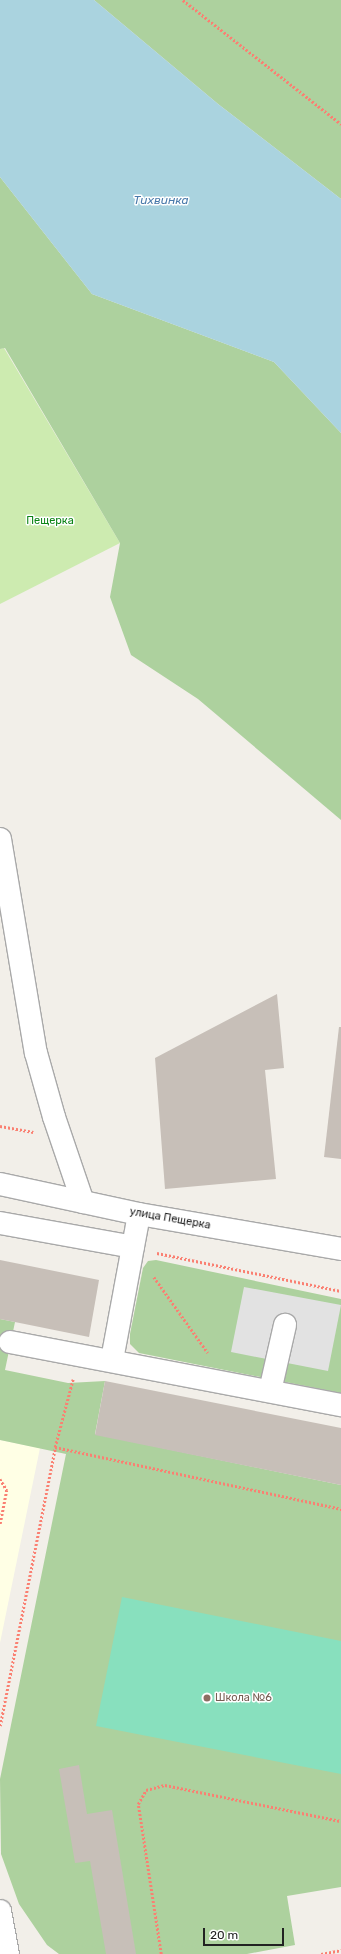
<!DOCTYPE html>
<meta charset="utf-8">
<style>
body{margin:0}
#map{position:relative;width:341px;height:1954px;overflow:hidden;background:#f2efe9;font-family:Rubik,sans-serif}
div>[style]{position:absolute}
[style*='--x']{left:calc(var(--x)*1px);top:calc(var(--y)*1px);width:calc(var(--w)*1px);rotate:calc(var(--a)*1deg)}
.education>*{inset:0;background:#ffffe5}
.grass>*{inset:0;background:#cdebb0}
.forest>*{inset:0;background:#add19e}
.pitch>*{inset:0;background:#88e0be}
.parking>*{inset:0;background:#e2e2e2}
.water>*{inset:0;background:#aad3df}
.building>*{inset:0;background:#c7bfb8}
.path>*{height:2.5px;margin-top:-1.25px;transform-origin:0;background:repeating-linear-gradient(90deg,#fa8072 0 2px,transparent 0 4px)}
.roads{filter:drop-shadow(1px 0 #a9a9a9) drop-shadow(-1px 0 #a9a9a9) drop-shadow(0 1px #a9a9a9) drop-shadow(0 -1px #a9a9a9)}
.minor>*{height:22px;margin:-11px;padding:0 11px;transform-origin:11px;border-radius:11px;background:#fff}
.dots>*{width:11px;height:11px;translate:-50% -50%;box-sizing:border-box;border:2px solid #fff;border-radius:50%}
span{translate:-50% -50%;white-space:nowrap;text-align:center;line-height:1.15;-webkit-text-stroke:3px #fff;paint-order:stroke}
.park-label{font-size:11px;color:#0c8416}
.street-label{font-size:11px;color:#222}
.education-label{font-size:11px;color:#785e54}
.left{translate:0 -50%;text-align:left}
.water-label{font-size:12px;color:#4a7aab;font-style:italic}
.scale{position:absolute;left:203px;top:1928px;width:81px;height:18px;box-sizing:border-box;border:2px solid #222;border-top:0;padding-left:5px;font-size:12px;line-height:14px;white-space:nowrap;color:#222;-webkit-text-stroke:3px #fff;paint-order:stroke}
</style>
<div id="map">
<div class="education">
<div style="clip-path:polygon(0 1440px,40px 1448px,0 1643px)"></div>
</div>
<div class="grass">
<div style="clip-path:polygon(4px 348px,120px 543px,0 604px,0 349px)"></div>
</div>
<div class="forest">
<div style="clip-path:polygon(94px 0,341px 0,341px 199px,218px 104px)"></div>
<div style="clip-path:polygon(0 177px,92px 294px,274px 362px,341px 433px,341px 820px,198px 699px,131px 655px,110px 597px,120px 543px,5px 348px,0 349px)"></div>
<div style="clip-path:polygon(156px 1260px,341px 1299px,341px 1393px,139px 1353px,130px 1344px,130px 1334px,143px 1268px,148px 1261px)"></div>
<div style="clip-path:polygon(0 1319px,15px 1322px,5px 1370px,68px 1383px,105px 1381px,95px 1434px,341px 1485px,341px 1887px,287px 1896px,295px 1945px,247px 1954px,59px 1954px,47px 1945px,19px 1904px,1px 1854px,0 1779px,66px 1454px,0 1440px)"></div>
</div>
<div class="pitch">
<div style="clip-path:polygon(122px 1597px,341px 1641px,341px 1774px,96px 1726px)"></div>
</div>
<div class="parking">
<div style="clip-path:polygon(244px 1287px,341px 1305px,328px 1371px,231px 1352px)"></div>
</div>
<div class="water">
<div style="clip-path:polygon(0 0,94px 0,218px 104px,341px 199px,341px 433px,274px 362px,92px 294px,0 177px)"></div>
</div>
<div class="building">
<div style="clip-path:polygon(277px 994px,284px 1068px,265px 1070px,276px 1179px,165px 1189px,155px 1058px)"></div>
<div style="clip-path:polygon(339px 1027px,341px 1027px,341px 1159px,324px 1157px)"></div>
<div style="clip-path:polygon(0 1260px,99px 1280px,89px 1337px,0 1319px)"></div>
<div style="clip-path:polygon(105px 1381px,341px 1428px,341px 1485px,95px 1435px)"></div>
<div style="clip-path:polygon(79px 1765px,87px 1814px,112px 1810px,136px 1954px,106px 1954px,90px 1861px,75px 1863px,59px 1769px)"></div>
</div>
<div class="path">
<div style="--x:183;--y:0;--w:201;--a:38.1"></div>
<div style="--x:0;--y:1126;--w:34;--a:10"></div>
<div style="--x:157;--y:1253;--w:188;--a:11.7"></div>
<div style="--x:154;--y:1277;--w:93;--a:54.6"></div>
<div style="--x:55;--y:1447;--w:293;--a:12.2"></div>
<div style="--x:0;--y:1479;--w:13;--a:58"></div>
<div style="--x:7;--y:1490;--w:36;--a:101"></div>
<div style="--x:0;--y:1726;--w:284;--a:-78.8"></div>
<div style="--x:55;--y:1447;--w:70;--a:-75.2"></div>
<div style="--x:161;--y:1954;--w:152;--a:-98.7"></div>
<div style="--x:138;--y:1804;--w:16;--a:-60"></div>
<div style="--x:146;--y:1790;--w:20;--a:-15"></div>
<div style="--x:165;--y:1785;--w:180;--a:11.6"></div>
<div style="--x:321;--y:1954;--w:20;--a:-11"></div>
</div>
<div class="roads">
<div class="minor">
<div style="--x:0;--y:839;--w:217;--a:80.5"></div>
<div style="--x:36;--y:1053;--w:66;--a:74.3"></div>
<div style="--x:54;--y:1117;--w:90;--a:71.2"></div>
<div style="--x:0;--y:1184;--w:142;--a:12.2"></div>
<div style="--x:139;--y:1214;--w:205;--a:9.8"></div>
<div style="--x:0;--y:1223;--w:135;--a:10.2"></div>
<div style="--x:10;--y:1342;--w:337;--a:10.8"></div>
<div style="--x:112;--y:1360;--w:148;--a:-79.5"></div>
<div style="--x:270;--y:1391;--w:68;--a:-77.2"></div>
<div style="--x:0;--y:1911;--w:44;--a:79.5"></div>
</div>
</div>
<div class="dots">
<div style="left:207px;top:1698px;background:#8d6e63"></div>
</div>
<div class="park-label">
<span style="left:50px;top:521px">Пещерка</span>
</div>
<div class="street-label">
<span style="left:170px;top:1219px;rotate:10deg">улица Пещерка</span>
</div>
<div class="education-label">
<span class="left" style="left:215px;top:1698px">Школа №6</span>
</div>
<div class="water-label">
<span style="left:161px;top:201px">Тихвинка</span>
</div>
<div class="scale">20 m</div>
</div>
